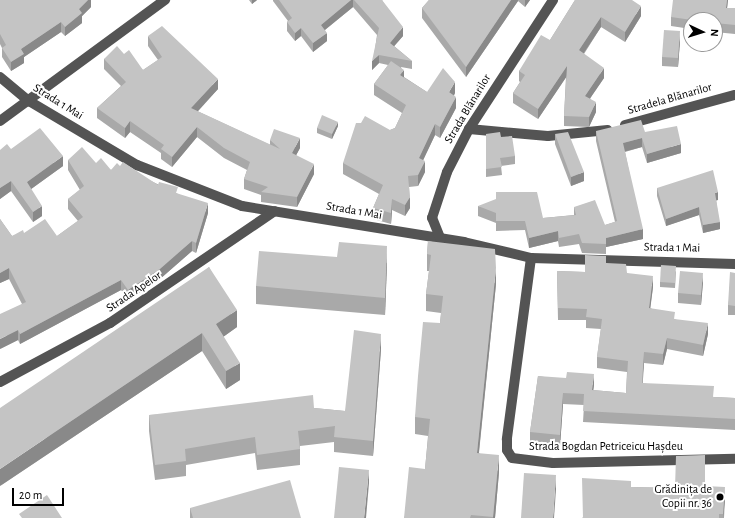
<!DOCTYPE html>
<meta charset="utf-8">
<style>
body{margin:0}
#map{position:relative;width:735px;height:518px;overflow:hidden;background:#fff;font-family:"Alegreya Sans",sans-serif}
div>[style]{position:absolute}
[style*='--x']{left:calc(var(--x)*1px);top:calc(var(--y)*1px);width:calc(var(--w)*1px);rotate:calc(var(--a)*1deg)}
.minor>*{height:10px;margin:-5px;padding:0 5px;transform-origin:5px;border-radius:5px;background:#545454}
.wall>*{inset:0;background:#a9a9a9}
.shaded-wall>*{inset:0;background:#898989}
.building>*{inset:0;background:#c4c4c4}
.dots>*{width:11px;height:11px;translate:-50% -50%;box-sizing:border-box;border:2px solid #fff;border-radius:50%}
span{translate:-50% -50%;white-space:nowrap;text-align:center;line-height:1.15;-webkit-text-stroke:4px #fff;paint-order:stroke}
.street-label{font-size:12px;color:#000}
.poi-label{font-size:12px;color:#000}
.right{translate:-100% -50%;text-align:right}
.north{position:absolute;left:683px;top:12px;width:40px;height:40px;box-sizing:border-box;background:#fff;border:1px solid #999;border-radius:50%;rotate:94deg;font-size:11px;font-weight:700;line-height:16px;text-align:center;color:#000}
.north::after{content:'';display:block;margin:auto;width:14px;height:18px;background:#000;clip-path:polygon(50% 0,100% 100%,50% 72%,0 100%)}
.scale{position:absolute;left:12px;top:488px;width:52px;height:18px;box-sizing:border-box;border:2px solid #000;border-top:0;padding-left:5px;font-size:12px;line-height:14px;white-space:nowrap;color:#000;-webkit-text-stroke:3px #fff;paint-order:stroke}
</style>
<div id="map">
<div class="minor">
<div style="--x:0;--y:77;--w:38;--a:40"></div>
<div style="--x:29;--y:101;--w:126;--a:30.7"></div>
<div style="--x:137;--y:165;--w:113;--a:21.3"></div>
<div style="--x:242;--y:206;--w:225;--a:9.2"></div>
<div style="--x:464;--y:242;--w:69;--a:13.4"></div>
<div style="--x:531;--y:258;--w:204;--a:1.7"></div>
<div style="--x:0;--y:121;--w:205;--a:-36.3"></div>
<div style="--x:625;--y:125;--w:114;--a:-15.3"></div>
<div style="--x:469;--y:129;--w:79;--a:5.1"></div>
<div style="--x:548;--y:136;--w:60;--a:-5.7"></div>
<div style="--x:441;--y:240;--w:24;--a:-112"></div>
<div style="--x:432;--y:218;--w:48;--a:-71.9"></div>
<div style="--x:447;--y:172;--w:48;--a:-62.9"></div>
<div style="--x:469;--y:129;--w:154;--a:-56.9"></div>
<div style="--x:531;--y:258;--w:183;--a:97.6"></div>
<div style="--x:507;--y:439;--w:11;--a:90"></div>
<div style="--x:507;--y:450;--w:9;--a:58"></div>
<div style="--x:512;--y:458;--w:41;--a:7"></div>
<div style="--x:553;--y:463;--w:182;--a:-1.3"></div>
<div style="--x:0;--y:382;--w:125;--a:-28.2"></div>
<div style="--x:110;--y:323;--w:199;--a:-34.2"></div>
</div>
<div class="wall">
<div style="clip-path:polygon(0 0,91px 0,91px 7px,82px 16px,82px 23px,65px 36px,61px 32px,24px 57px,24px 63px,11px 71px,2px 57px,2px 48px,0 44px)"></div>
<div style="clip-path:polygon(249px 0,257px 0,252px 4px)"></div>
<div style="clip-path:polygon(273px 0,382px 0,403px 36px,394px 46px,412px 61px,412px 69px,401px 67px,404px 77px,427px 92px,455px 93px,454px 96px,456px 108px,440px 138px,435px 135px,423px 160px,425px 172px,418px 186px,409px 187px,410px 208px,405px 216px,392px 210px,391px 224px,373px 219px,373px 208px,379px 194px,343px 174px,343px 163px,390px 130px,395px 128px,402px 113px,374px 95px,374px 84px,388px 65px,379px 63px,372px 70px,377px 35px,353px 7px,325px 30px,327px 41px,313px 52px,301px 36px,295px 41px,287px 31px,287px 22px,288px 21px,273px 1px)"></div>
<div style="clip-path:polygon(429px 0,530px 0,525px 7px,518px 1px,466px 77px,422px 18px,422px 8px)"></div>
<div style="clip-path:polygon(575px 0,641px 16px,625px 42px,601px 27px,584px 54px,604px 78px,590px 98px,596px 112px,589px 127px,564px 126px,564px 116px,566px 77px,538px 119px,513px 103px,513px 93px,520px 82px,519px 81px,519px 71px,550px 40px)"></div>
<div style="clip-path:polygon(728px 0,727px 8px,735px 8px,735px 34px,715px 32px,715px 20px,691px 20px,691px 29px,671px 26px,671px 17px)"></div>
<div style="clip-path:polygon(148px 36px,218px 89px,197px 111px,270px 145px,270px 140px,300px 148px,296px 155px,314px 174px,297px 207px,261px 202px,261px 195px,244px 189px,244px 179px,247px 170px,224px 158px,197px 137px,172px 167px,161px 159px,161px 153px,130px 132px,125px 138px,97px 118px,97px 108px,121px 86px,104px 69px,104px 59px,124px 54px,143px 70px,158px 60px,148px 46px)"></div>
<div style="clip-path:polygon(680px 41px,678px 67px,662px 66px,662px 57px)"></div>
<div style="clip-path:polygon(338px 126px,332px 139px,317px 133px,317px 128px)"></div>
<div style="clip-path:polygon(596px 131px,645px 132px,681px 153px,647px 163px,642px 147px,625px 152px,643px 239px,606px 247px,606px 254px,582px 253px,579px 244px,559px 247px,558px 241px,529px 248px,525px 230px,496px 231px,496px 223px,478px 216px,478px 206px,543px 218px,574px 215px,574px 207px,605px 225px,615px 222px,596px 141px)"></div>
<div style="clip-path:polygon(486px 134px,501px 137px,515px 156px,515px 164px,501px 166px,502px 175px,486px 177px)"></div>
<div style="clip-path:polygon(555px 134px,584px 181px,571px 186px,555px 144px)"></div>
<div style="clip-path:polygon(11px 149px,63px 166px,31px 189px,42px 216px,33px 222px,11px 191px,0 199px,0 150px)"></div>
<div style="clip-path:polygon(68px 160px,96px 163px,111px 170px,120px 166px,178px 194px,208px 213px,196px 253px,192px 251px,160px 279px,128px 300px,121px 290px,20px 344px,18px 340px,0 349px,22px 304px,9px 279px,0 283px,0 219px,12px 236px,24px 233px,57px 236px,78px 221px,68px 209px,68px 199px,80px 190px,68px 170px)"></div>
<div style="clip-path:polygon(657px 188px,718px 200px,716px 200px,720px 229px,703px 233px,699px 215px,666px 226px,657px 196px)"></div>
<div style="clip-path:polygon(428px 241px,496px 284px,479px 453px,499px 472px,495px 518px,404px 518px,425px 469px,428px 436px,415px 434px,415px 417px,440px 323px,441px 313px,426px 311px,426px 294px,429px 271px,427px 271px,427px 254px)"></div>
<div style="clip-path:polygon(387px 263px,385px 315px,256px 304px,256px 286px)"></div>
<div style="clip-path:polygon(606px 263px,627px 273px,653px 287px,650px 308px,708px 334px,703px 356px,667px 349px,663px 365px,644px 363px,642px 383px,714px 397px,735px 398px,735px 430px,583px 422px,584px 405px,563px 404px,560px 446px,530px 443px,530px 432px,538px 376px,594px 385px,593px 390px,626px 393px,627px 372px,597px 368px,597px 357px,601px 329px,586px 328px,586px 320px,558px 320px,557px 271px,585px 272px)"></div>
<div style="clip-path:polygon(209px 267px,237px 327px,223px 337px,240px 380px,226px 389px,202px 351px,0 486px)"></div>
<div style="clip-path:polygon(676px 271px,675px 288px,660px 287px,660px 282px)"></div>
<div style="clip-path:polygon(735px 273px,735px 315px,728px 315px,728px 305px)"></div>
<div style="clip-path:polygon(703px 282px,701px 305px,678px 303px,678px 293px)"></div>
<div style="clip-path:polygon(381px 349px,373px 456px,334px 452px,334px 442px,300px 446px,300px 465px,257px 470px,255px 453px,186px 465px,186px 476px,155px 480px,149px 431px,149px 415px,314px 408px,345px 411px)"></div>
<div style="clip-path:polygon(705px 486px,725px 500px,724px 518px,582px 518px,631px 487px,675px 488px)"></div>
<div style="clip-path:polygon(190px 508px,301px 518px,190px 518px)"></div>
</div>
<div class="shaded-wall">
<div style="clip-path:polygon(88px 0,91px 0,91px 7px,82px 16px,82px 23px,65px 36px,65px 27px,79px 9px)"></div>
<div style="clip-path:polygon(252px 0,257px 0,252px 4px)"></div>
<div style="clip-path:polygon(351px 0,353px 0,353px 7px,321px 33px,321px 25px)"></div>
<div style="clip-path:polygon(511px 0,518px 0,518px 1px,466px 77px,466px 67px)"></div>
<div style="clip-path:polygon(525px 0,530px 0,525px 7px)"></div>
<div style="clip-path:polygon(727px 0,728px 0,726px 17px,726px 8px)"></div>
<div style="clip-path:polygon(641px 6px,641px 16px,625px 42px,625px 32px)"></div>
<div style="clip-path:polygon(601px 17px,601px 27px,579px 60px,579px 50px)"></div>
<div style="clip-path:polygon(61px 22px,61px 32px,24px 57px,24px 63px,11px 71px,11px 62px,21px 49px)"></div>
<div style="clip-path:polygon(403px 27px,403px 36px,390px 51px,390px 43px)"></div>
<div style="clip-path:polygon(301px 28px,301px 36px,295px 41px,295px 33px)"></div>
<div style="clip-path:polygon(680px 31px,680px 41px,678px 67px,678px 58px)"></div>
<div style="clip-path:polygon(327px 33px,327px 41px,313px 52px,313px 43px)"></div>
<div style="clip-path:polygon(379px 55px,379px 63px,372px 70px,372px 61px)"></div>
<div style="clip-path:polygon(567px 66px,567px 76px,538px 119px,538px 109px)"></div>
<div style="clip-path:polygon(604px 68px,604px 78px,585px 106px,585px 96px)"></div>
<div style="clip-path:polygon(404px 70px,404px 81px,400px 75px)"></div>
<div style="clip-path:polygon(218px 79px,218px 89px,191px 119px,191px 108px)"></div>
<div style="clip-path:polygon(455px 82px,455px 93px,449px 103px,449px 92px)"></div>
<div style="clip-path:polygon(456px 97px,456px 108px,440px 138px,440px 127px)"></div>
<div style="clip-path:polygon(596px 102px,596px 112px,589px 127px,589px 117px)"></div>
<div style="clip-path:polygon(130px 121px,130px 132px,125px 138px,125px 128px)"></div>
<div style="clip-path:polygon(338px 122px,338px 126px,332px 139px,332px 134px)"></div>
<div style="clip-path:polygon(435px 124px,435px 135px,419px 169px,419px 158px)"></div>
<div style="clip-path:polygon(197px 127px,197px 137px,172px 167px,172px 157px)"></div>
<div style="clip-path:polygon(300px 138px,300px 148px,292px 163px,292px 153px)"></div>
<div style="clip-path:polygon(642px 138px,642px 147px,623px 152px,623px 143px)"></div>
<div style="clip-path:polygon(681px 144px,681px 153px,647px 163px,647px 154px)"></div>
<div style="clip-path:polygon(63px 156px,63px 166px,27px 192px,27px 182px)"></div>
<div style="clip-path:polygon(425px 161px,425px 172px,418px 186px,418px 175px)"></div>
<div style="clip-path:polygon(314px 164px,314px 174px,297px 207px,297px 197px)"></div>
<div style="clip-path:polygon(584px 172px,584px 181px,571px 186px,571px 177px)"></div>
<div style="clip-path:polygon(11px 181px,11px 191px,0 199px,0 188px)"></div>
<div style="clip-path:polygon(718px 192px,718px 200px,715px 201px,715px 193px)"></div>
<div style="clip-path:polygon(410px 197px,410px 208px,405px 216px,405px 205px)"></div>
<div style="clip-path:polygon(392px 199px,392px 210px,391px 224px,391px 213px)"></div>
<div style="clip-path:polygon(208px 203px,208px 213px,196px 253px,196px 243px)"></div>
<div style="clip-path:polygon(42px 206px,42px 216px,33px 222px,33px 212px)"></div>
<div style="clip-path:polygon(699px 207px,699px 215px,666px 226px,666px 219px)"></div>
<div style="clip-path:polygon(720px 222px,720px 229px,703px 233px,703px 225px)"></div>
<div style="clip-path:polygon(643px 229px,643px 239px,606px 247px,606px 238px)"></div>
<div style="clip-path:polygon(558px 231px,558px 241px,529px 248px,529px 238px)"></div>
<div style="clip-path:polygon(192px 241px,192px 251px,160px 279px,128px 300px,128px 290px)"></div>
<div style="clip-path:polygon(387px 246px,387px 263px,385px 315px,385px 298px)"></div>
<div style="clip-path:polygon(9px 268px,9px 279px,0 283px,0 273px)"></div>
<div style="clip-path:polygon(496px 268px,496px 284px,477px 470px,477px 453px)"></div>
<div style="clip-path:polygon(703px 273px,703px 282px,701px 305px,701px 295px)"></div>
<div style="clip-path:polygon(653px 276px,653px 287px,649px 319px,649px 308px)"></div>
<div style="clip-path:polygon(121px 280px,121px 290px,20px 344px,20px 334px)"></div>
<div style="clip-path:polygon(237px 310px,237px 327px,216px 342px,216px 324px)"></div>
<div style="clip-path:polygon(708px 323px,708px 334px,703px 356px,703px 345px)"></div>
<div style="clip-path:polygon(18px 330px,18px 340px,0 349px,0 339px)"></div>
<div style="clip-path:polygon(202px 333px,202px 351px,0 486px,0 469px)"></div>
<div style="clip-path:polygon(381px 334px,381px 349px,373px 456px,373px 441px)"></div>
<div style="clip-path:polygon(667px 338px,667px 349px,663px 365px,663px 354px)"></div>
<div style="clip-path:polygon(644px 352px,644px 363px,642px 394px,642px 383px)"></div>
<div style="clip-path:polygon(240px 363px,240px 380px,226px 389px,226px 371px)"></div>
<div style="clip-path:polygon(594px 374px,594px 385px,592px 401px,592px 390px)"></div>
<div style="clip-path:polygon(563px 393px,563px 404px,560px 446px,560px 435px)"></div>
<div style="clip-path:polygon(499px 455px,499px 472px,495px 518px,493px 518px)"></div>
<div style="clip-path:polygon(369px 470px,369px 483px,366px 518px,364px 518px)"></div>
<div style="clip-path:polygon(556px 475px,556px 489px,554px 518px,553px 518px)"></div>
<div style="clip-path:polygon(725px 487px,725px 500px,723px 518px,723px 514px)"></div>
</div>
<div class="building">
<div style="clip-path:polygon(0 0,88px 0,79px 9px,82px 13px,65px 27px,61px 22px,21px 49px,24px 54px,11px 62px,2px 48px,6px 45px,0 34px)"></div>
<div style="clip-path:polygon(279px 0,351px 0,321px 25px,327px 33px,313px 43px,301px 28px,295px 33px,287px 22px,292px 18px)"></div>
<div style="clip-path:polygon(354px 0,382px 0,403px 27px,390px 43px,412px 61px,379px 55px,372px 61px,379px 28px)"></div>
<div style="clip-path:polygon(429px 0,511px 0,466px 67px,422px 8px)"></div>
<div style="clip-path:polygon(575px 0,632px 0,641px 6px,625px 32px,601px 17px,579px 50px,604px 68px,585px 96px,596px 102px,589px 117px,564px 116px,567px 66px,538px 109px,513px 93px,525px 75px,519px 71px,541px 35px,550px 40px)"></div>
<div style="clip-path:polygon(673px 0,727px 0,726px 8px,735px 8px,735px 25px,715px 23px,715px 20px,692px 20px,671px 17px)"></div>
<div style="clip-path:polygon(162px 26px,218px 79px,191px 108px,280px 149px,270px 140px,274px 129px,300px 138px,292px 153px,314px 164px,297px 197px,261px 192px,268px 187px,244px 179px,250px 162px,224px 148px,197px 127px,172px 157px,161px 149px,164px 145px,130px 121px,125px 128px,97px 108px,126px 82px,104px 59px,117px 46px,124px 54px,129px 50px,143px 70px,162px 57px,148px 36px)"></div>
<div style="clip-path:polygon(664px 30px,680px 31px,678px 58px,662px 57px)"></div>
<div style="clip-path:polygon(391px 61px,404px 70px,400px 75px,427px 92px,443px 68px,455px 82px,449px 92px,456px 97px,440px 127px,435px 124px,419px 158px,425px 161px,418px 175px,408px 176px,410px 197px,405px 205px,392px 199px,391px 213px,373px 208px,383px 185px,343px 163px,356px 123px,361px 123px,365px 116px,390px 130px,395px 128px,406px 105px,374px 84px)"></div>
<div style="clip-path:polygon(322px 115px,338px 122px,332px 134px,317px 128px)"></div>
<div style="clip-path:polygon(641px 120px,645px 132px,677px 126px,681px 144px,647px 154px,642px 138px,623px 143px,643px 229px,606px 238px,606px 244px,582px 243px,579px 234px,559px 238px,558px 231px,529px 238px,525px 221px,496px 221px,496px 213px,478px 206px,496px 199px,496px 192px,537px 192px,543px 218px,576px 215px,574px 207px,595px 200px,605px 225px,617px 221px,596px 131px)"></div>
<div style="clip-path:polygon(40px 128px,63px 156px,27px 182px,42px 206px,33px 212px,11px 181px,0 188px,0 150px,7px 144px,11px 149px)"></div>
<div style="clip-path:polygon(500px 132px,501px 137px,512px 136px,515px 156px,500px 158px,502px 167px,486px 169px,486px 134px)"></div>
<div style="clip-path:polygon(568px 132px,584px 172px,571px 177px,555px 134px)"></div>
<div style="clip-path:polygon(82px 147px,96px 163px,101px 158px,111px 170px,117px 163px,120px 166px,123px 162px,158px 185px,159px 182px,178px 187px,176px 193px,208px 203px,196px 243px,192px 241px,160px 269px,128px 290px,121px 280px,20px 334px,18px 330px,0 339px,0 314px,26px 302px,9px 268px,0 273px,0 219px,12px 236px,23px 230px,24px 233px,45px 219px,57px 236px,83px 217px,68px 199px,84px 186px,68px 160px)"></div>
<div style="clip-path:polygon(713px 170px,718px 192px,715px 193px,720px 222px,703px 225px,699px 207px,666px 219px,657px 188px)"></div>
<div style="clip-path:polygon(428px 241px,495px 249px,496px 268px,477px 453px,499px 455px,493px 517px,471px 515px,470px 518px,404px 518px,409px 467px,425px 469px,430px 419px,415px 417px,418px 376px,423px 322px,440px 323px,443px 296px,426px 294px,431px 255px,427px 254px)"></div>
<div style="clip-path:polygon(339px 242px,387px 246px,385px 298px,256px 286px,259px 251px,337px 257px)"></div>
<div style="clip-path:polygon(585px 255px,606px 256px,606px 263px,626px 264px,627px 273px,653px 276px,649px 308px,675px 312px,674px 319px,708px 323px,703px 345px,667px 338px,663px 354px,644px 352px,642px 383px,714px 386px,713px 397px,735px 398px,735px 419px,583px 411px,584px 394px,563px 393px,560px 435px,530px 432px,538px 376px,566px 378px,567px 372px,594px 374px,592px 390px,626px 393px,628px 361px,597px 357px,602px 319px,586px 317px,587px 309px,558px 308px,557px 271px,585px 272px)"></div>
<div style="clip-path:polygon(661px 265px,676px 266px,675px 283px,660px 282px)"></div>
<div style="clip-path:polygon(209px 267px,237px 310px,216px 324px,240px 363px,226px 371px,202px 333px,0 469px,0 408px)"></div>
<div style="clip-path:polygon(680px 271px,703px 273px,701px 295px,678px 293px)"></div>
<div style="clip-path:polygon(730px 272px,735px 273px,735px 306px,728px 305px)"></div>
<div style="clip-path:polygon(354px 330px,381px 334px,373px 441px,334px 437px,335px 426px,298px 431px,300px 449px,257px 455px,255px 437px,185px 449px,186px 461px,155px 465px,149px 415px,313px 395px,314px 408px,345px 411px)"></div>
<div style="clip-path:polygon(705px 455px,705px 486px,725px 487px,723px 514px,719px 514px,719px 518px,583px 518px,582px 478px,631px 481px,631px 487px,675px 488px,676px 456px)"></div>
<div style="clip-path:polygon(339px 467px,369px 470px,364px 518px,334px 518px)"></div>
<div style="clip-path:polygon(524px 473px,556px 475px,553px 518px,521px 518px)"></div>
<div style="clip-path:polygon(290px 480px,301px 518px,193px 518px,190px 508px)"></div>
<div style="clip-path:polygon(47px 495px,62px 518px,22px 518px,19px 514px)"></div>
</div>
<div class="dots">
<div style="left:720px;top:497px;background:#000"></div>
</div>
<div class="street-label">
<span style="left:670px;top:99px;rotate:-16deg">Stradela Blănarilor</span>
<span style="left:58px;top:102px;rotate:32deg">Strada 1 Mai</span>
<span style="left:468px;top:109px;rotate:-59deg">Strada Blănarilor</span>
<span style="left:354px;top:211px;rotate:10deg">Strada 1 Mai</span>
<span style="left:672px;top:248px;rotate:1deg">Strada 1 Mai</span>
<span style="left:134px;top:292px;rotate:-34deg">Strada Apelor</span>
<span style="left:606px;top:447px">Strada Bogdan Petriceicu Hașdeu</span>
</div>
<div class="poi-label">
<span class="right" style="left:712px;top:497px">Grădinița de<br>Copii nr. 36</span>
</div>
<div class="north">N</div>
<div class="scale">20 m</div>
</div>
